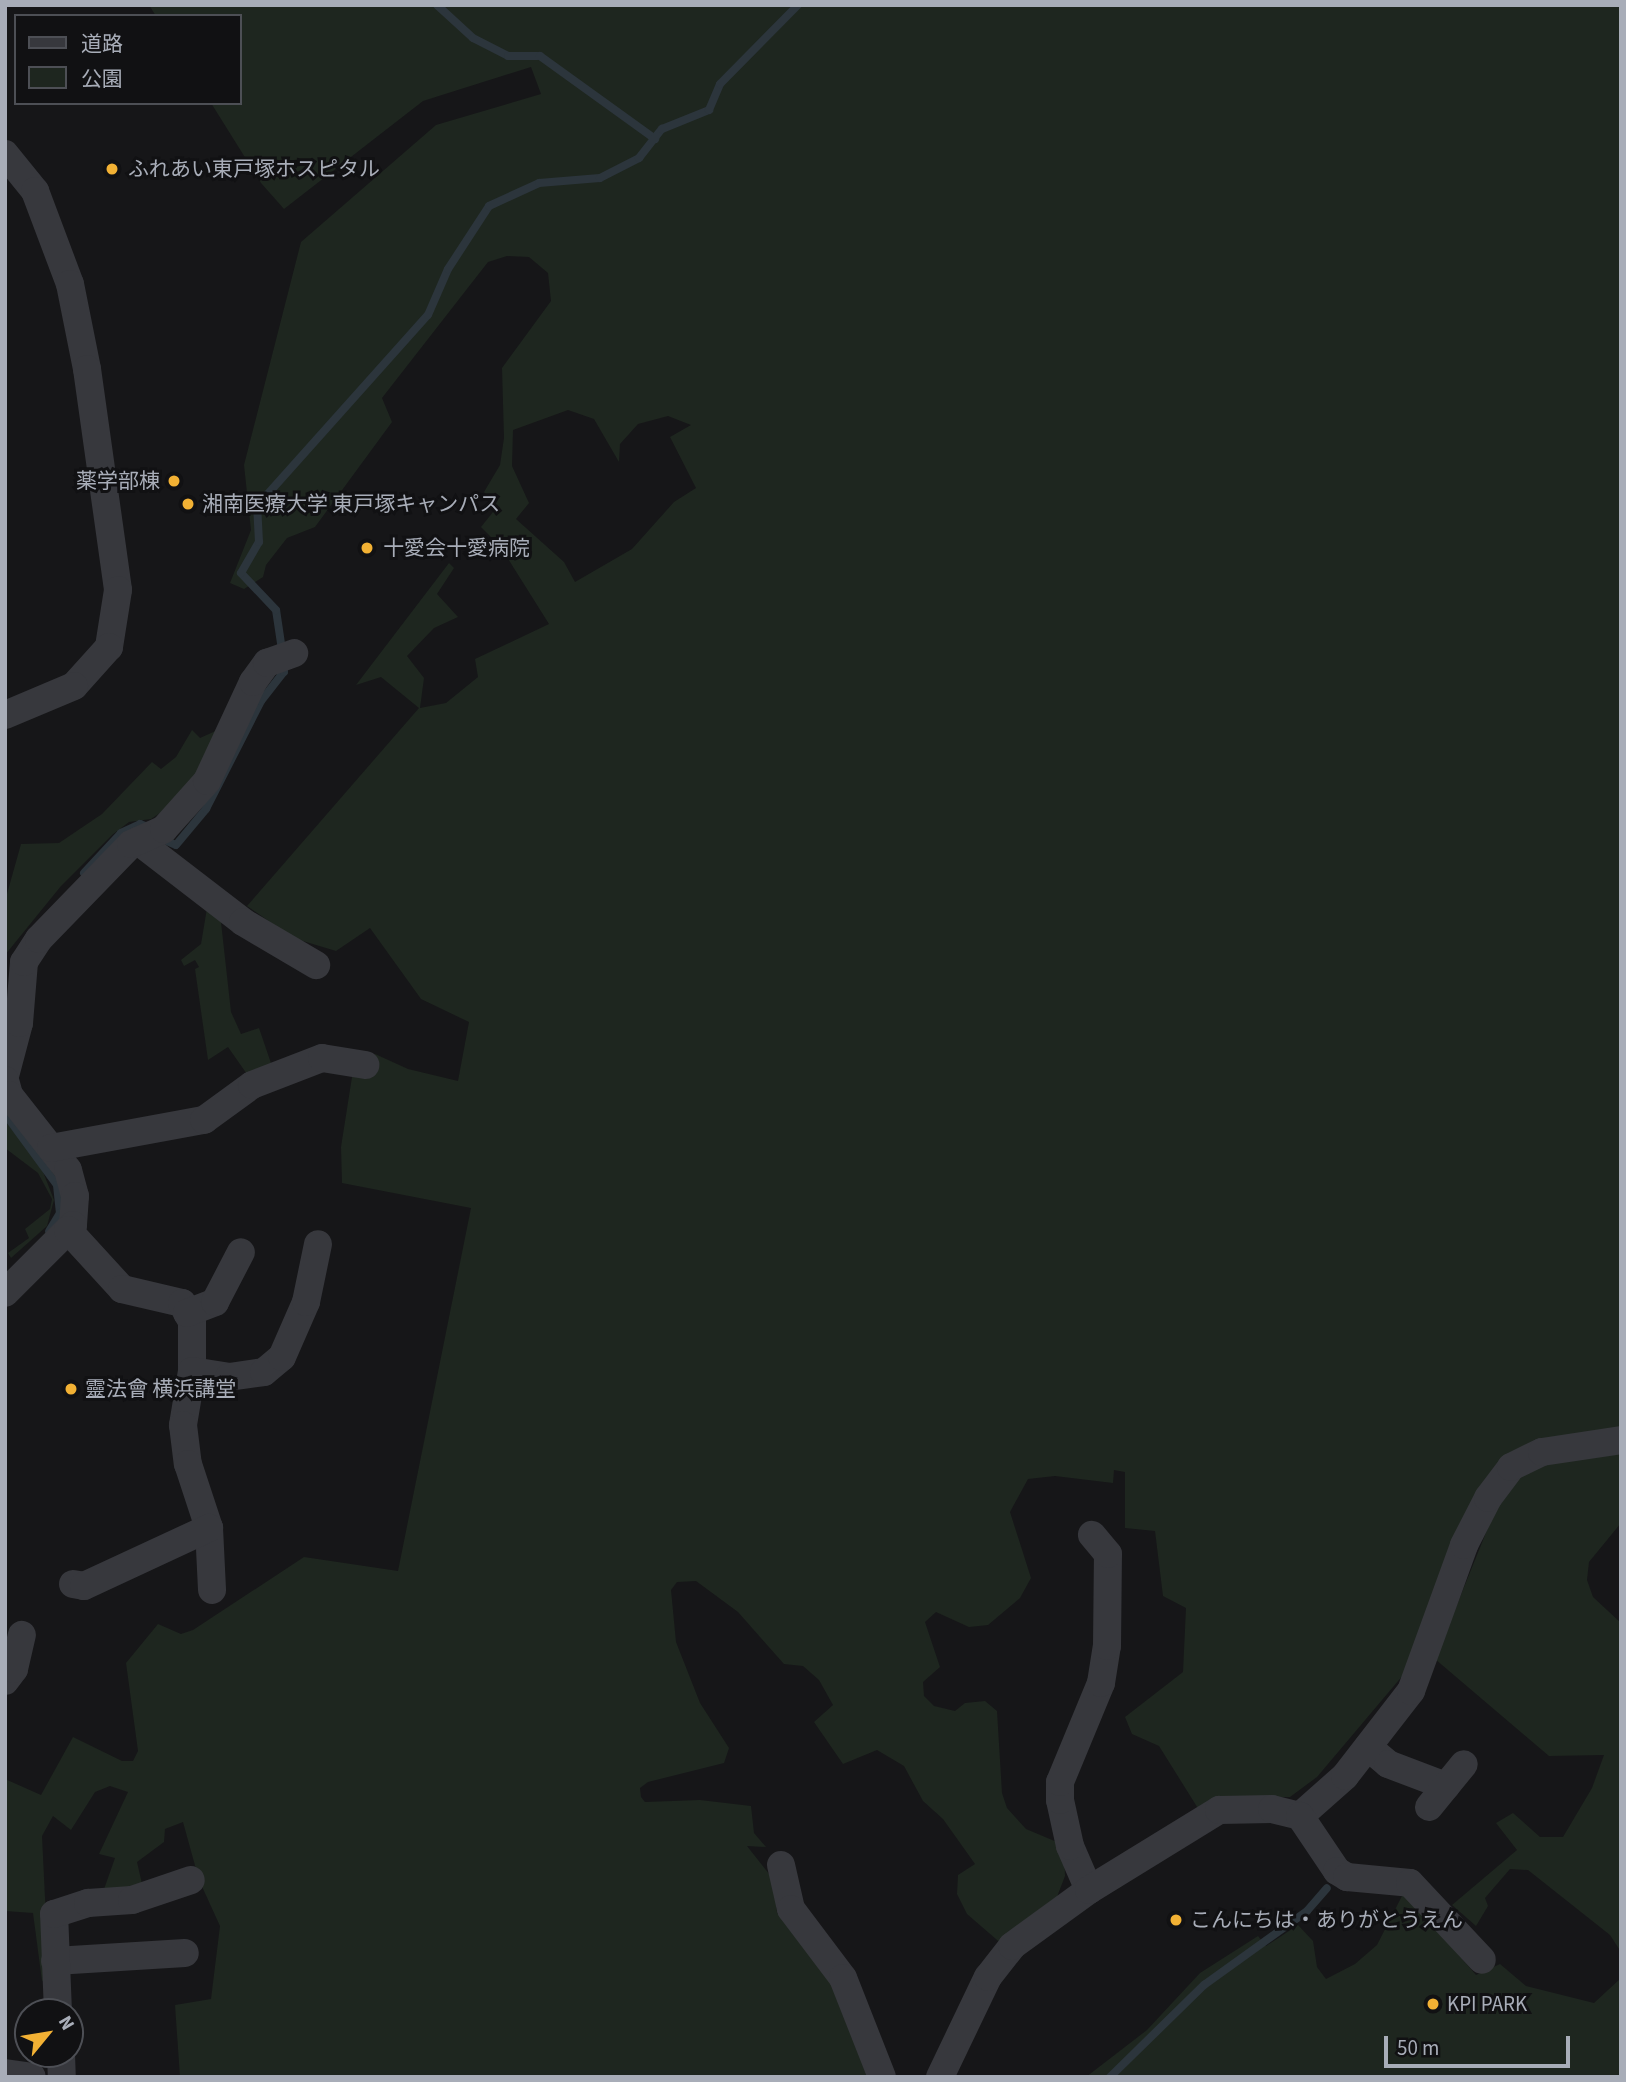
<!DOCTYPE html>
<meta charset="utf-8">
<style>
body{margin:0}
#map{position:relative;width:1626px;height:2082px;overflow:hidden;background:#161618;font-family:"Source Sans 3","Noto Sans JP",sans-serif}
div>[style]{position:absolute}
[style*='--x']{left:calc(var(--x)*1px);top:calc(var(--y)*1px);width:calc(var(--w)*1px);rotate:calc(var(--a)*1deg)}
.green>*{inset:0;background:#1e261f}
.stream>*{height:8px;margin:-4px;padding:0 4px;transform-origin:4px;border-radius:4px;background:#2c353c}
.minor>*{height:28px;margin:-14px;padding:0 14px;transform-origin:14px;border-radius:14px;background:#37383d}
.dots>*{width:19px;height:19px;translate:-50% -50%;box-sizing:border-box;border:4px solid #111113;border-radius:50%}
span{translate:-50% -50%;white-space:nowrap;text-align:center;line-height:1.15;-webkit-text-stroke:6px #111113;paint-order:stroke}
.poi-label{font-size:21px;color:#a8adb8}
.left{translate:0 -50%;text-align:left}
.right{translate:-100% -50%;text-align:right}
.frame{position:absolute;inset:0;border:7px solid #a8adb8;pointer-events:none}
.legend{position:absolute;left:14px;top:14px;width:228px;height:91px;box-sizing:border-box;background:#111113;border:2px solid #4d4f55;margin:0;padding:9px 12px;list-style:none;font-size:21px;color:#a8adb8}
.legend li{display:flex;align-items:center;gap:14px;height:35px}
.legend b{width:35px;border:2px solid #4d4f55}
.north{position:absolute;left:14px;top:1998px;width:70px;height:70px;box-sizing:border-box;background:#111113;border:2px solid #4d4f55;border-radius:50%;rotate:60deg;font-size:19px;font-weight:700;line-height:28px;text-align:center;color:#a8adb8}
.north::after{content:'';display:block;margin:auto;width:24px;height:32px;background:#f2b134;clip-path:polygon(50% 0,100% 100%,50% 72%,0 100%)}
.scale{position:absolute;left:1384px;top:2036px;width:186px;height:32px;box-sizing:border-box;border:4px solid #a8adb8;border-top:0;padding-left:9px;font-size:21px;line-height:24px;white-space:nowrap;color:#a8adb8;-webkit-text-stroke:5px #111113;paint-order:stroke}
</style>
<div id="map">
<div class="green">
<div style="clip-path:polygon(evenodd,149px 5px,1621px 5px,1621px 1429px,1532px 1444px,1404px 1674px,1317px 1777px,1290px 1797px,1215px 1797px,1199px 1810px,1159px 1746px,1132px 1734px,1125px 1717px,1183px 1672px,1186px 1608px,1163px 1596px,1155px 1531px,1125px 1528px,1125px 1472px,1114px 1470px,1113px 1483px,1055px 1476px,1028px 1479px,1010px 1512px,1031px 1578px,1020px 1598px,988px 1625px,969px 1627px,936px 1612px,925px 1622px,940px 1667px,923px 1682px,924px 1696px,934px 1706px,955px 1711px,965px 1703px,985px 1701px,997px 1711px,1002px 1793px,1007px 1808px,1026px 1829px,1064px 1845px,1065px 1876px,1055px 1902px,1004px 1946px,967px 1914px,957px 1894px,958px 1875px,975px 1864px,943px 1819px,923px 1801px,904px 1766px,877px 1750px,843px 1764px,814px 1722px,833px 1705px,819px 1680px,803px 1666px,784px 1664px,738px 1612px,696px 1581px,677px 1582px,671px 1590px,676px 1642px,700px 1703px,729px 1748px,724px 1763px,648px 1782px,640px 1788px,641px 1797px,645px 1802px,700px 1800px,751px 1806px,754px 1833px,766px 1847px,747px 1846px,774px 1880px,777px 1913px,837px 1982px,872px 2077px,180px 2077px,175px 2005px,211px 1999px,220px 1926px,199px 1880px,183px 1822px,165px 1829px,164px 1842px,137px 1862px,143px 1888px,103px 1892px,115px 1858px,99px 1854px,128px 1792px,110px 1786px,95px 1792px,71px 1830px,53px 1816px,42px 1836px,49px 1980px,42px 1981px,33px 1913px,5px 1911px,5px 1779px,41px 1795px,73px 1737px,122px 1761px,133px 1761px,138px 1751px,126px 1663px,158px 1624px,181px 1634px,193px 1630px,304px 1557px,398px 1571px,471px 1208px,342px 1183px,341px 1147px,352px 1077px,375px 1054px,408px 1069px,458px 1081px,469px 1022px,421px 999px,370px 928px,336px 951px,293px 938px,247px 906px,419px 708px,381px 677px,356px 685px,449px 563px,454px 568px,437px 594px,458px 617px,434px 628px,407px 656px,424px 678px,420px 708px,446px 703px,478px 677px,475px 659px,549px 624px,500px 546px,481px 527px,497px 507px,484px 492px,500px 465px,504px 438px,502px 368px,551px 301px,548px 273px,529px 257px,507px 256px,488px 262px,382px 398px,392px 422px,315px 527px,287px 538px,266px 565px,263px 577px,244px 589px,230px 583px,251px 530px,244px 465px,301px 242px,436px 125px,541px 94px,531px 67px,423px 101px,284px 209px,261px 183px,211px 103px,240px 103px,240px 16px,156px 16px,149px 5px,568px 410px,594px 419px,619px 462px,620px 444px,638px 424px,668px 416px,691px 425px,670px 437px,696px 488px,674px 502px,632px 549px,575px 582px,564px 562px,516px 519px,529px 503px,512px 466px,513px 430px,568px 410px)"></div>
<div style="clip-path:polygon(220px 729px,205px 767px,169px 807px,151px 819px,129px 822px,112px 835px,61px 886px,5px 955px,5px 901px,21px 844px,59px 843px,102px 814px,152px 762px,161px 769px,176px 757px,192px 730px,200px 738px)"></div>
<div style="clip-path:polygon(207px 908px,221px 922px,231px 1012px,241px 1034px,259px 1028px,273px 1069px,249px 1077px,228px 1047px,208px 1060px,195px 969px,199px 967px,195px 960px,184px 966px,181px 960px,201px 944px)"></div>
<div style="clip-path:polygon(5px 1121px,40px 1164px,54px 1200px,47px 1226px,11px 1258px,8px 1253px,29px 1238px,25px 1229px,50px 1209px,52px 1199px,38px 1173px,5px 1148px)"></div>
<div style="clip-path:polygon(1621px 1454px,1621px 1523px,1589px 1562px,1587px 1580px,1593px 1597px,1621px 1623px,1621px 1952px,1610px 1935px,1528px 1870px,1510px 1869px,1485px 1898px,1488px 1906px,1476px 1926px,1452px 1905px,1517px 1850px,1496px 1823px,1513px 1813px,1540px 1837px,1563px 1837px,1592px 1788px,1604px 1755px,1549px 1756px,1435px 1659px,1498px 1503px,1522px 1474px,1546px 1461px)"></div>
<div style="clip-path:polygon(1404px 1892px,1476px 1975px,1500px 1964px,1526px 1986px,1594px 2003px,1621px 1978px,1621px 2077px,1086px 2077px,1147px 2030px,1200px 1973px,1258px 1936px,1266px 1946px,1298px 1925px,1313px 1941px,1317px 1967px,1326px 1979px,1355px 1964px,1377px 1945px)"></div>
</div>
<div class="stream">
<div style="--x:437;--y:5;--w:49;--a:42.5"></div>
<div style="--x:473;--y:38;--w:39;--a:27"></div>
<div style="--x:508;--y:56;--w:32;--a:0"></div>
<div style="--x:540;--y:56;--w:142;--a:35.8"></div>
<div style="--x:282;--y:650;--w:40;--a:-98.5"></div>
<div style="--x:276;--y:610;--w:51;--a:-133.4"></div>
<div style="--x:241;--y:573;--w:36;--a:-60"></div>
<div style="--x:259;--y:542;--w:36;--a:-93"></div>
<div style="--x:257;--y:506;--w:256;--a:-48.2"></div>
<div style="--x:428;--y:315;--w:50;--a:-66.5"></div>
<div style="--x:448;--y:269;--w:75;--a:-56.9"></div>
<div style="--x:489;--y:206;--w:55;--a:-24.7"></div>
<div style="--x:539;--y:183;--w:61;--a:-4.7"></div>
<div style="--x:600;--y:178;--w:44;--a:-27.1"></div>
<div style="--x:639;--y:158;--w:37;--a:-52"></div>
<div style="--x:662;--y:129;--w:51;--a:-22"></div>
<div style="--x:709;--y:110;--w:28;--a:-67"></div>
<div style="--x:720;--y:84;--w:111;--a:-45.4"></div>
<div style="--x:160;--y:838;--w:17;--a:24"></div>
<div style="--x:176;--y:845;--w:47;--a:-50.2"></div>
<div style="--x:206;--y:809;--w:121;--a:-63"></div>
<div style="--x:261;--y:701;--w:37;--a:-52"></div>
<div style="--x:284;--y:672;--w:9;--a:-96"></div>
<div style="--x:84;--y:873;--w:54;--a:-47.2"></div>
<div style="--x:121;--y:833;--w:21;--a:-25"></div>
<div style="--x:140;--y:824;--w:9;--a:21"></div>
<div style="--x:5;--y:1114;--w:88;--a:53.8"></div>
<div style="--x:57;--y:1185;--w:28;--a:84"></div>
<div style="--x:60;--y:1213;--w:21;--a:121"></div>
<div style="--x:1110;--y:2077;--w:132;--a:-44.4"></div>
<div style="--x:1204;--y:1985;--w:127;--a:-35.7"></div>
<div style="--x:1307;--y:1911;--w:30;--a:-49"></div>
</div>
<div class="minor">
<div style="--x:5;--y:154;--w:48;--a:51"></div>
<div style="--x:35;--y:191;--w:99;--a:69.4"></div>
<div style="--x:70;--y:284;--w:87;--a:78.7"></div>
<div style="--x:87;--y:369;--w:223;--a:82"></div>
<div style="--x:118;--y:590;--w:58;--a:99"></div>
<div style="--x:109;--y:647;--w:52;--a:131.9"></div>
<div style="--x:74;--y:686;--w:75;--a:157.2"></div>
<div style="--x:138;--y:841;--w:133;--a:37.6"></div>
<div style="--x:243;--y:922;--w:85;--a:30.5"></div>
<div style="--x:5;--y:1076;--w:55;--a:-75.2"></div>
<div style="--x:19;--y:1023;--w:61;--a:-85.3"></div>
<div style="--x:24;--y:962;--w:27;--a:-57"></div>
<div style="--x:39;--y:939;--w:132;--a:-45.9"></div>
<div style="--x:131;--y:844;--w:36;--a:-24"></div>
<div style="--x:164;--y:829;--w:64;--a:-48.1"></div>
<div style="--x:207;--y:781;--w:109;--a:-65.1"></div>
<div style="--x:253;--y:682;--w:24;--a:-54"></div>
<div style="--x:267;--y:663;--w:29;--a:-20"></div>
<div style="--x:5;--y:1080;--w:16;--a:75"></div>
<div style="--x:9;--y:1095;--w:95;--a:51.8"></div>
<div style="--x:68;--y:1170;--w:27;--a:75"></div>
<div style="--x:75;--y:1196;--w:29;--a:94"></div>
<div style="--x:73;--y:1225;--w:96;--a:135"></div>
<div style="--x:51;--y:1148;--w:156;--a:-10.4"></div>
<div style="--x:204;--y:1120;--w:59;--a:-36.1"></div>
<div style="--x:252;--y:1085;--w:75;--a:-21.1"></div>
<div style="--x:322;--y:1058;--w:44;--a:9.2"></div>
<div style="--x:68;--y:1230;--w:80;--a:47.5"></div>
<div style="--x:122;--y:1289;--w:62;--a:13.1"></div>
<div style="--x:182;--y:1303;--w:21;--a:62"></div>
<div style="--x:192;--y:1322;--w:49;--a:90"></div>
<div style="--x:192;--y:1371;--w:55;--a:99.5"></div>
<div style="--x:183;--y:1425;--w:39;--a:83"></div>
<div style="--x:188;--y:1464;--w:67;--a:71.8"></div>
<div style="--x:209;--y:1528;--w:62;--a:87.2"></div>
<div style="--x:187;--y:1313;--w:30;--a:-21"></div>
<div style="--x:215;--y:1302;--w:56;--a:-62.5"></div>
<div style="--x:192;--y:1371;--w:37;--a:9"></div>
<div style="--x:229;--y:1377;--w:35;--a:-8"></div>
<div style="--x:264;--y:1372;--w:23;--a:-40"></div>
<div style="--x:282;--y:1357;--w:60;--a:-66.4"></div>
<div style="--x:306;--y:1302;--w:59;--a:-78.3"></div>
<div style="--x:73;--y:1584;--w:11;--a:10"></div>
<div style="--x:84;--y:1586;--w:138;--a:-24.9"></div>
<div style="--x:5;--y:1681;--w:15;--a:-53"></div>
<div style="--x:14;--y:1669;--w:35;--a:-77"></div>
<div style="--x:1368;--y:1747;--w:26;--a:40"></div>
<div style="--x:1388;--y:1764;--w:62;--a:20.8"></div>
<div style="--x:1429;--y:1807;--w:55;--a:-50.9"></div>
<div style="--x:1300;--y:1816;--w:60;--a:-41.6"></div>
<div style="--x:1345;--y:1776;--w:108;--a:-52.2"></div>
<div style="--x:1411;--y:1691;--w:155;--a:-70"></div>
<div style="--x:1464;--y:1545;--w:53;--a:-62.9"></div>
<div style="--x:1488;--y:1498;--w:39;--a:-53"></div>
<div style="--x:1511;--y:1467;--w:34;--a:-26"></div>
<div style="--x:1542;--y:1452;--w:80;--a:-8.6"></div>
<div style="--x:781;--y:1865;--w:45;--a:77.2"></div>
<div style="--x:791;--y:1909;--w:86;--a:53"></div>
<div style="--x:843;--y:1978;--w:106;--a:68.5"></div>
<div style="--x:1089;--y:1890;--w:48;--a:-113.4"></div>
<div style="--x:1070;--y:1846;--w:47;--a:-102.3"></div>
<div style="--x:1060;--y:1800;--w:18;--a:-90"></div>
<div style="--x:1060;--y:1782;--w:107;--a:-67.5"></div>
<div style="--x:1101;--y:1683;--w:37;--a:-81"></div>
<div style="--x:1107;--y:1646;--w:92;--a:-89.4"></div>
<div style="--x:1108;--y:1554;--w:25;--a:-130"></div>
<div style="--x:55;--y:1961;--w:130;--a:-3.5"></div>
<div style="--x:58;--y:2012;--w:98;--a:-92.3"></div>
<div style="--x:54;--y:1914;--w:36;--a:-18"></div>
<div style="--x:88;--y:1903;--w:44;--a:-3.9"></div>
<div style="--x:132;--y:1900;--w:62;--a:-18.7"></div>
<div style="--x:61;--y:2054;--w:23;--a:88"></div>
<div style="--x:5;--y:2073;--w:27;--a:8"></div>
<div style="--x:940;--y:2077;--w:111;--a:-64.4"></div>
<div style="--x:988;--y:1977;--w:39;--a:-52"></div>
<div style="--x:1012;--y:1946;--w:95;--a:-36"></div>
<div style="--x:1089;--y:1890;--w:153;--a:-31.6"></div>
<div style="--x:1219;--y:1810;--w:53;--a:-1.1"></div>
<div style="--x:1272;--y:1809;--w:29;--a:14"></div>
<div style="--x:1300;--y:1816;--w:66;--a:56.1"></div>
<div style="--x:1337;--y:1871;--w:12;--a:31"></div>
<div style="--x:1347;--y:1877;--w:63;--a:5.4"></div>
<div style="--x:1410;--y:1883;--w:105;--a:46.9"></div>
</div>
<div class="dots">
<div style="left:112px;top:169px;background:#f2b134"></div>
<div style="left:174px;top:481px;background:#f2b134"></div>
<div style="left:188px;top:504px;background:#f2b134"></div>
<div style="left:367px;top:548px;background:#f2b134"></div>
<div style="left:71px;top:1389px;background:#f2b134"></div>
<div style="left:1176px;top:1920px;background:#f2b134"></div>
<div style="left:1433px;top:2004px;background:#f2b134"></div>
</div>
<div class="poi-label">
<span class="left" style="left:128px;top:169px">ふれあい東戸塚ホスピタル</span>
<span class="right" style="left:160px;top:481px">薬学部棟</span>
<span class="left" style="left:202px;top:504px">湘南医療大学 東戸塚キャンパス</span>
<span class="left" style="left:383px;top:548px">十愛会十愛病院</span>
<span class="left" style="left:85px;top:1389px">靈法會 横浜講堂</span>
<span class="left" style="left:1190px;top:1920px">こんにちは・ありがとうえん</span>
<span class="left" style="left:1447px;top:2004px">KPI PARK</span>
</div>
<div class="frame"></div>
<ul class="legend">
<li><b style="height:9px;background:#37383d"></b>道路</li>
<li><b style="height:19px;background:#1e261f"></b>公園</li>
</ul>
<div class="north">N</div>
<div class="scale">50 m</div>
</div>
